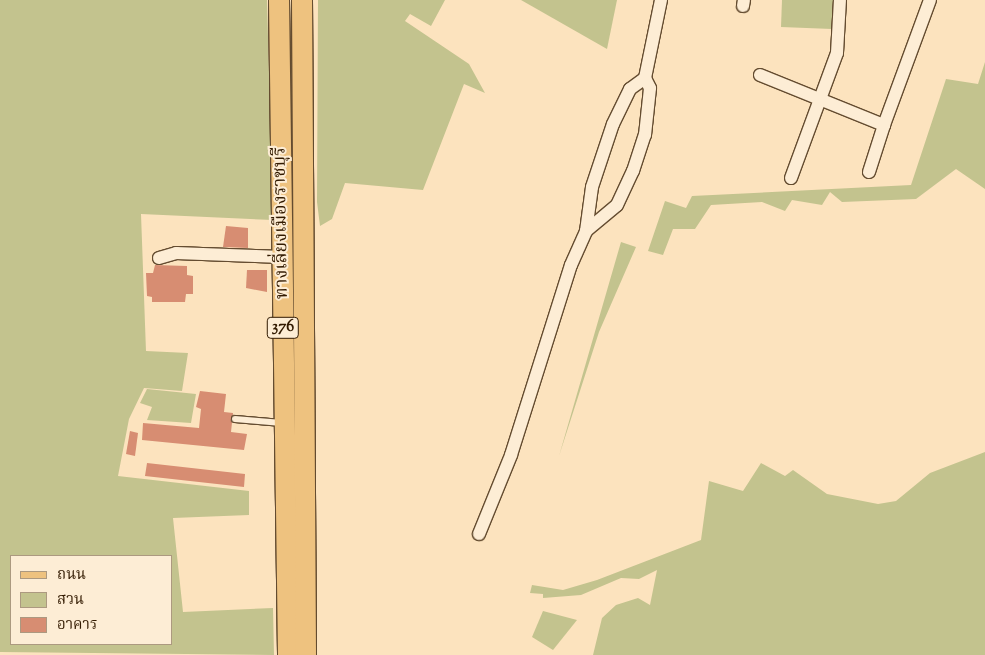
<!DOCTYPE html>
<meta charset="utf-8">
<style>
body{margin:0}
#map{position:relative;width:985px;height:655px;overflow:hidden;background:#fce3be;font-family:"Sorts Mill Goudy","Noto Serif Thai",serif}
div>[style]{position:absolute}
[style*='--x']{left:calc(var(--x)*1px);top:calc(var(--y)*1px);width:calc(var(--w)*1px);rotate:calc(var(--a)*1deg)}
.green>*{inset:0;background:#c3c38e}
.building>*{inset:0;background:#d78d72}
.roads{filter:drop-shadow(1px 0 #644c30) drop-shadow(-1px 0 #644c30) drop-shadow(0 1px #644c30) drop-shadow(0 -1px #644c30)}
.service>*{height:6px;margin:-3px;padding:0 3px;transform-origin:3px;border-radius:3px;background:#fdedd5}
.minor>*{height:12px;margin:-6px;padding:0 6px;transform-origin:6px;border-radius:6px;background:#fdedd5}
.primary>*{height:20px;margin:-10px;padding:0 10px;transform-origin:10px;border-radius:10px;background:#eec27f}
span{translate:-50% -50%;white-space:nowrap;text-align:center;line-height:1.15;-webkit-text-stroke:4px #fdedd5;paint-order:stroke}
.shield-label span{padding:1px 4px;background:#fdedd5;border:1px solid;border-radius:4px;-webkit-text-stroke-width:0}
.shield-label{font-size:16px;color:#321a00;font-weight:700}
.street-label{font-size:18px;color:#321a00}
.legend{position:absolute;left:10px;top:555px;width:162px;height:90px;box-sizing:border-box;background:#fdedd5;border:1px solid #ac9980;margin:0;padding:6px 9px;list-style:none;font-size:15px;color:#321a00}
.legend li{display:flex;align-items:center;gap:10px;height:25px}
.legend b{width:25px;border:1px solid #ac9980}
</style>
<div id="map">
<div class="green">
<div style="clip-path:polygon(evenodd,0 0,267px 0,273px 220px,141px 214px,146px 351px,188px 353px,182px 391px,144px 388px,129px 419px,118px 476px,249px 491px,249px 515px,173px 518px,183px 612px,273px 608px,274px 655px,0 652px,0 0,11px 556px,171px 556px,171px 644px,11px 644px,11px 556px)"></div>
<div style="clip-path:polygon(318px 0,445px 0,431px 26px,410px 14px,405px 21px,469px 64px,485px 93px,464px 84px,423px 190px,345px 183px,332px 219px,320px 226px,317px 202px)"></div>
<div style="clip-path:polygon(521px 0,617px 0,607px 49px)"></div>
<div style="clip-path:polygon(782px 0,833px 0,832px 29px,781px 27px)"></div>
<div style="clip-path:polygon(985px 62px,985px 189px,956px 169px,916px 199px,842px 202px,830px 192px,822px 205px,792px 200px,785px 211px,762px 202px,711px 205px,695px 229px,673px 229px,663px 255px,648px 251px,665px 201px,686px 208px,692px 196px,911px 185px,946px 79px,978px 84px)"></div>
<div style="clip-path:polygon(621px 242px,636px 247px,599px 332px,559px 456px)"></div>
<div style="clip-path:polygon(147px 389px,196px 394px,191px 423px,147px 420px,152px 407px,140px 403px)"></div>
<div style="clip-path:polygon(985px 452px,985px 655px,593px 655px,602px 618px,616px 605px,638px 598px,650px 605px,657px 570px,639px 579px,621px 578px,581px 595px,543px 598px,543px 594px,530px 593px,532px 585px,563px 590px,597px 580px,701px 540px,709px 481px,743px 491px,761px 463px,785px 476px,793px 470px,827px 494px,878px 504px,896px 501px,930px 473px)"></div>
<div style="clip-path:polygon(543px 611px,577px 620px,553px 650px,532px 637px)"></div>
</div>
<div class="building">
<div style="clip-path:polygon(226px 226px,248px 228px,248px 248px,223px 247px)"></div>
<div style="clip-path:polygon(155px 265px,187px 266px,187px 275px,193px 276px,193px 294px,186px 294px,185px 302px,152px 302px,152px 297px,147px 296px,146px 273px,153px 273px)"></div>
<div style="clip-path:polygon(247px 270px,267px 270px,267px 292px,246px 288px)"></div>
<div style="clip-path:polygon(200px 391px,226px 394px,224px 412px,233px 413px,231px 432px,247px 434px,244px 450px,142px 440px,143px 423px,199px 428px,201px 409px,196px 407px)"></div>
<div style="clip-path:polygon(130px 431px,138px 433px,135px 456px,126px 454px)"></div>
<div style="clip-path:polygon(147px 463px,245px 474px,244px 487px,145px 476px)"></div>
</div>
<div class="roads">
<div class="service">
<div style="--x:235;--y:419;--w:47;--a:4.9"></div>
</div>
<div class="minor">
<div style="--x:743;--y:6;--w:6;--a:-81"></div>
<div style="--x:760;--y:75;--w:134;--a:22"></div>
<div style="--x:884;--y:125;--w:133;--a:-69.8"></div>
<div style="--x:869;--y:172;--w:49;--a:-72.3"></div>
<div style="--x:791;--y:178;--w:133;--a:-69.8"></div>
<div style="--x:837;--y:53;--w:53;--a:-86.8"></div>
<div style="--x:586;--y:231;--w:40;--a:-40"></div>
<div style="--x:617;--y:205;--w:38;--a:-65"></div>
<div style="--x:633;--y:171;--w:38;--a:-72"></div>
<div style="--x:645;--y:135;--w:47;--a:-83.9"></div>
<div style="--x:650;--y:88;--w:11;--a:-117"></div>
<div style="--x:159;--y:258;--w:18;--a:-16"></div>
<div style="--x:176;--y:253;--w:106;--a:2.2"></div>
<div style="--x:479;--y:534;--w:85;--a:-67.9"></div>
<div style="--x:511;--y:455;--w:199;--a:-72.5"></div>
<div style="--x:571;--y:265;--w:37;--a:-66"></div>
<div style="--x:586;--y:231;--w:44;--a:-82.2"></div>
<div style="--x:592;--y:187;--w:66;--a:-71.6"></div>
<div style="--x:613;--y:124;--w:39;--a:-64"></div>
<div style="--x:630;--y:89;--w:19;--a:-36"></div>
<div style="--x:645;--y:78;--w:80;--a:-78.4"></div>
</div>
<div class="primary">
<div style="--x:279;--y:0;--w:655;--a:89.21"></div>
<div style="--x:302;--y:0;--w:655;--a:89.65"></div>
</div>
</div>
<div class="shield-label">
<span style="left:283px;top:328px">376</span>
</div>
<div class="street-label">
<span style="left:282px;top:223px;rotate:-91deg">ทางเลี่ยงเมืองราชบุรี</span>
</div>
<ul class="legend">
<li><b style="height:6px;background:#eec27f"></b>ถนน</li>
<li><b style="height:14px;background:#c3c38e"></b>สวน</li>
<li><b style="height:14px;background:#d78d72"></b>อาคาร</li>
</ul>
</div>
